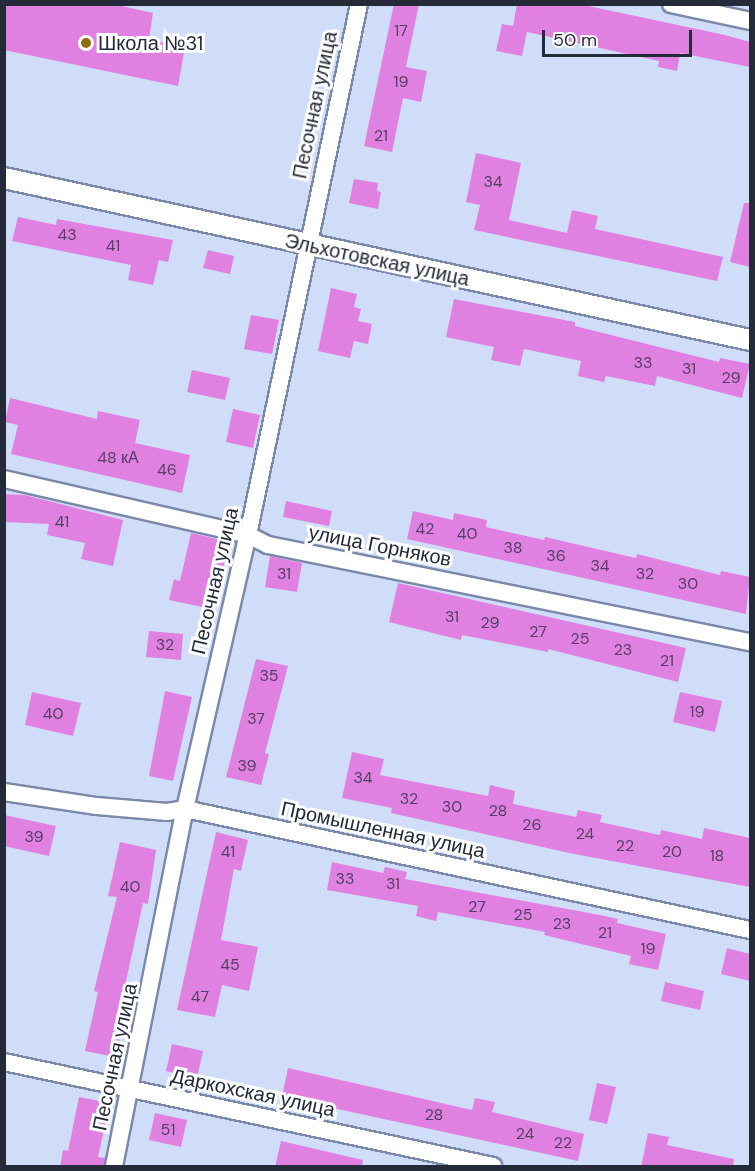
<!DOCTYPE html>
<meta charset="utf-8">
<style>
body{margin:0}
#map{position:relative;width:755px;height:1171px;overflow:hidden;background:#d0ddf9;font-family:"DM Sans",sans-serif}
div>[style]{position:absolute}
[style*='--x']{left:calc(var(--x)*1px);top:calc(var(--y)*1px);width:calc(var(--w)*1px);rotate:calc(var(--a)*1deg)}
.building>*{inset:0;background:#e081e2}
.roads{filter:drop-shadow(2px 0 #7a88a9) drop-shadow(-2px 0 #7a88a9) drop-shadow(0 2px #7a88a9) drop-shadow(0 -2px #7a88a9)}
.minor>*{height:16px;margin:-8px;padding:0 8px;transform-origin:8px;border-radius:8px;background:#fff}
.tertiary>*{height:20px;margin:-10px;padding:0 10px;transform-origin:10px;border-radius:10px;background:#fff}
.dots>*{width:16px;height:16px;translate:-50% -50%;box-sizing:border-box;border:3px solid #fefefe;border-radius:50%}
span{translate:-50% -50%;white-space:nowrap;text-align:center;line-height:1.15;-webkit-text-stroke:6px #fefefe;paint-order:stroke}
.number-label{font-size:16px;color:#534062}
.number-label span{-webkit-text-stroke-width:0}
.poi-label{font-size:20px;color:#242a37}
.left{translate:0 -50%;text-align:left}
.street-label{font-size:20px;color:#242a37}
.frame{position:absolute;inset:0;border:6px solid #242a37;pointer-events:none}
.scale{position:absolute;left:542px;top:30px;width:150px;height:27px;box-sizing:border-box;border:3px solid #242a37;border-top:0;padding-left:8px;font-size:18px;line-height:21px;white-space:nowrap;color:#242a37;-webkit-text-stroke:4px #fefefe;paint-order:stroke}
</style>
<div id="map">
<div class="building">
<div style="clip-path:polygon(4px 4px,113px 4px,153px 13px,149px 39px,185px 47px,178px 86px,4px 50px)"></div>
<div style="clip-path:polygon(394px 4px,419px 4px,406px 67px,427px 71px,421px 102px,403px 98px,392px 152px,364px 146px)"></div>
<div style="clip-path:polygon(517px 4px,579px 4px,725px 35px,750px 42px,750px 67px,680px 53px,677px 71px,658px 67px,659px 61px,527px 32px,522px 56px,496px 51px,502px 24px,513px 26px)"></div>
<div style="clip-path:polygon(476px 153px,521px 163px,509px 220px,567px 233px,572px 210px,598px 216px,595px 229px,723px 257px,717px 281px,474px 230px,480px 205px,466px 202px)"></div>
<div style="clip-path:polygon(354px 179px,378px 183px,377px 191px,381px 192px,378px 209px,349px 203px)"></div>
<div style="clip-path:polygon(744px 203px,750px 203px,750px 267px,730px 262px)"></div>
<div style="clip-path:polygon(18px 217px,56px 225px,57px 219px,173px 240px,168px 262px,159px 260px,153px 285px,128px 280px,131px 265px,12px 241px)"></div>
<div style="clip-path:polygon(208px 250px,234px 256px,230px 274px,203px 268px)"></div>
<div style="clip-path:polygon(331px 288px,357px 294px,354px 307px,361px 309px,358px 321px,372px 324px,368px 344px,354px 341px,350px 358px,318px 351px)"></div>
<div style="clip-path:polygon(454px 299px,575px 322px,575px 326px,719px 362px,720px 358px,750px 364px,742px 398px,657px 376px,655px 386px,606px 376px,604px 382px,578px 376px,581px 361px,524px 349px,520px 366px,491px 360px,494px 347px,446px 337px)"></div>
<div style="clip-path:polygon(251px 315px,279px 320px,272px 354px,244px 349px)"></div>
<div style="clip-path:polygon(192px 370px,230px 378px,225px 400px,187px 392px)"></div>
<div style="clip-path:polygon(10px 398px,97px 419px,98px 411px,140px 420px,135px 443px,190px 455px,182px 493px,11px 454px,18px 425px,5px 422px)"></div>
<div style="clip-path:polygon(233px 409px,260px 415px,253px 448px,226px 442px)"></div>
<div style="clip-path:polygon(4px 494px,25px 495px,123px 520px,113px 566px,81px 559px,85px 543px,47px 535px,49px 524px,4px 522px)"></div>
<div style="clip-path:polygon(286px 501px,332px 511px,329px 526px,283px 517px)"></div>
<div style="clip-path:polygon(413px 511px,453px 520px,454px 513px,487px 520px,486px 527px,544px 540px,545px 537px,636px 558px,637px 554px,720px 575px,721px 571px,750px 577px,746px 614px,407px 539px)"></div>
<div style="clip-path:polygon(191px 533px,230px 542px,212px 609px,169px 600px,174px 579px,180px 581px)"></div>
<div style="clip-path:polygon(270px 556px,302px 563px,297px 592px,265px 587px)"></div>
<div style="clip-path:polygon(398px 583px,686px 648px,678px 682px,548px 649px,548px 652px,462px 635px,461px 640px,389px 622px)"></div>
<div style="clip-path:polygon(149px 631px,183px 634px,181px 660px,146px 657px)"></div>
<div style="clip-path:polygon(256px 659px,288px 666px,265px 753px,269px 754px,261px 785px,226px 777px)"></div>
<div style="clip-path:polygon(165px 691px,192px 697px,173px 781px,149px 776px)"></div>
<div style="clip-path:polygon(32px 692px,81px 703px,73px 736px,25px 725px)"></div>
<div style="clip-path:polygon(680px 692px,722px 701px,715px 732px,673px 722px)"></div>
<div style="clip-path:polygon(352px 752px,384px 759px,380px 775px,488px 796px,490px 785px,515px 791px,513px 804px,576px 817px,578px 810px,602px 815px,600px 822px,660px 835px,661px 830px,702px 839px,704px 828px,750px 838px,750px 887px,569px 853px,391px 813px,392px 808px,342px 798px)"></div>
<div style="clip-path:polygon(4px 815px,56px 826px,49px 856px,4px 846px)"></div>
<div style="clip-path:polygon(216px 832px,248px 840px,241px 871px,234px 869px,221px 940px,258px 947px,249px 991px,222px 985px,215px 1017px,177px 1010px)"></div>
<div style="clip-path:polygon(120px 842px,156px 850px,148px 904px,143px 903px,117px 1023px,122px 1024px,115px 1057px,85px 1051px,98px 992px,94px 991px,117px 897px,108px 896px)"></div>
<div style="clip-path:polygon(332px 862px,383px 873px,385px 867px,407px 872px,405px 879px,600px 915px,618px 919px,617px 923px,666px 934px,658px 970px,629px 964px,631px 956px,544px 935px,545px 932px,438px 912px,436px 921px,416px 916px,418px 906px,327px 890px)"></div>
<div style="clip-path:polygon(727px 948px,750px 954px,750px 981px,721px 974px)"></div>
<div style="clip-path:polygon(665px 982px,704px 991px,700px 1010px,661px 1001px)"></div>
<div style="clip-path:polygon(172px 1044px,203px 1051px,197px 1078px,166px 1071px)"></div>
<div style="clip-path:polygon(288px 1068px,472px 1110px,475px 1098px,495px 1102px,492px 1112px,584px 1134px,578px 1161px,282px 1097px)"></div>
<div style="clip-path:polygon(597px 1083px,616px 1087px,607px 1124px,589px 1120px)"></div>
<div style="clip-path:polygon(79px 1097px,110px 1103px,98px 1157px,105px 1158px,104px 1167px,60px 1167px,63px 1150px,68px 1151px)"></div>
<div style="clip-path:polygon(155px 1113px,187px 1120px,181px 1147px,149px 1140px)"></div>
<div style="clip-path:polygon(648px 1133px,669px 1137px,667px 1145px,734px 1159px,733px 1167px,641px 1167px)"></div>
<div style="clip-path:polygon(281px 1141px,363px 1160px,362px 1167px,275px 1167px)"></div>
</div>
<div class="roads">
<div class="minor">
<div style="--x:671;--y:4;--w:81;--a:12.1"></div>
<div style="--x:4;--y:479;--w:250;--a:12.9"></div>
<div style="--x:248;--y:535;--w:22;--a:27"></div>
<div style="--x:268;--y:545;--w:492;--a:11.4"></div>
<div style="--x:4;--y:792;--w:94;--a:8.6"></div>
<div style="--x:97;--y:806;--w:70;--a:4.9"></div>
<div style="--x:167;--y:812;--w:18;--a:-9"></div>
<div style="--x:185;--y:809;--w:578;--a:12.09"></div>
<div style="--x:4;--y:1062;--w:500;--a:12"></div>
<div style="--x:114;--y:1166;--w:364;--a:-78.8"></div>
<div style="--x:185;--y:809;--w:281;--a:-77.1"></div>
<div style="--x:248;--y:535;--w:542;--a:-78.19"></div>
</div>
<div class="tertiary">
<div style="--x:4;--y:178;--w:763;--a:12.25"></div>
</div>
</div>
<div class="dots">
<div style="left:86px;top:43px;background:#8e6d11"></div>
</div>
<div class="number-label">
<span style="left:401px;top:31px">17</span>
<span style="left:401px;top:82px">19</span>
<span style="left:381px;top:136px">21</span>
<span style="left:493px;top:182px">34</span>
<span style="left:67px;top:235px">43</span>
<span style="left:113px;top:246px">41</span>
<span style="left:643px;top:363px">33</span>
<span style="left:689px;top:369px">31</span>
<span style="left:731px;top:378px">29</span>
<span style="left:118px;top:458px">48 кА</span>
<span style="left:167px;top:470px">46</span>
<span style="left:62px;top:522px">41</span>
<span style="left:425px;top:529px">42</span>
<span style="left:467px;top:534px">40</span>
<span style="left:513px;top:548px">38</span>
<span style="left:556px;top:556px">36</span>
<span style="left:600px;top:566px">34</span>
<span style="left:284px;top:574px">31</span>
<span style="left:645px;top:574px">32</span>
<span style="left:688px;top:584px">30</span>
<span style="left:452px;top:617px">31</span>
<span style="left:490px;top:623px">29</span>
<span style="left:538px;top:632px">27</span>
<span style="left:580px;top:639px">25</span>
<span style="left:165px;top:645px">32</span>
<span style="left:623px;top:650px">23</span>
<span style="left:667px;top:661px">21</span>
<span style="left:269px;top:676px">35</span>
<span style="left:697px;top:712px">19</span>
<span style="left:53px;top:714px">40</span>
<span style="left:256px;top:719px">37</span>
<span style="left:247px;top:766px">39</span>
<span style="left:363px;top:778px">34</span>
<span style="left:409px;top:799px">32</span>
<span style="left:452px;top:807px">30</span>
<span style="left:498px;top:811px">28</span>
<span style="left:532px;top:825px">26</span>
<span style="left:585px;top:834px">24</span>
<span style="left:34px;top:837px">39</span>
<span style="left:625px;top:846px">22</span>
<span style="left:228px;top:852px">41</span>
<span style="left:672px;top:852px">20</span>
<span style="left:717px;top:856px">18</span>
<span style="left:345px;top:879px">33</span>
<span style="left:393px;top:884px">31</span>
<span style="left:130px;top:887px">40</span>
<span style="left:477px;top:907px">27</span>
<span style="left:523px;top:915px">25</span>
<span style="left:562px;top:924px">23</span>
<span style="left:605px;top:933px">21</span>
<span style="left:648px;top:949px">19</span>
<span style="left:230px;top:965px">45</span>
<span style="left:200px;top:997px">47</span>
<span style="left:434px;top:1115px">28</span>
<span style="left:168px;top:1130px">51</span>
<span style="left:525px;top:1134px">24</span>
<span style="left:563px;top:1143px">22</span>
</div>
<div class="poi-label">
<span class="left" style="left:98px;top:43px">Школа №31</span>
</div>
<div class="street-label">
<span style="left:315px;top:105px;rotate:-78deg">Песочная улица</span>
<span style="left:377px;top:260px;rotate:12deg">Эльхотовская улица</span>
<span style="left:380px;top:546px;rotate:11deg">улица Горняков</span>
<span style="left:215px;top:581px;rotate:-77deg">Песочная улица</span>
<span style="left:383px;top:830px;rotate:12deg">Промышленная улица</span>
<span style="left:115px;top:1057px;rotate:-78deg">Песочная улица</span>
<span style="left:253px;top:1093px;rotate:12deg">Даркохская улица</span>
</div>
<div class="frame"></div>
<div class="scale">50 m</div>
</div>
